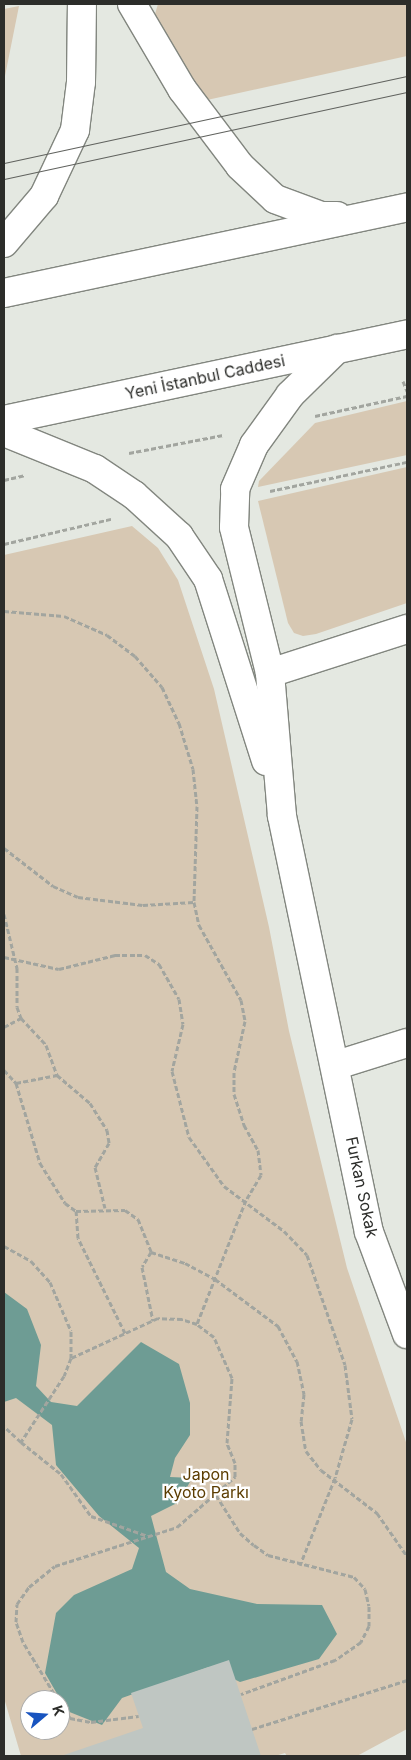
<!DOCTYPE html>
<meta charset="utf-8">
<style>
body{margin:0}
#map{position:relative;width:411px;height:1760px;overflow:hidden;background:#e4e8e1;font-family:Inter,sans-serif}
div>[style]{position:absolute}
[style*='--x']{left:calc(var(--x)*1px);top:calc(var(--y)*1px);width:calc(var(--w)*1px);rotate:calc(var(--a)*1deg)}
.green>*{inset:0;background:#d7c8b3}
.water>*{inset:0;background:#6e9c94}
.building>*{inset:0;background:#bfc6c2}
.path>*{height:3px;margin-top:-1.5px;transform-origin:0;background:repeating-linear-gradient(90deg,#a2a59f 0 5px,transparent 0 7.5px)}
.roads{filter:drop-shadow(1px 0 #82867f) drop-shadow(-1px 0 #82867f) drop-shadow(0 1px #82867f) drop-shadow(0 -1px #82867f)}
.minor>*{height:28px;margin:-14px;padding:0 14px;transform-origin:14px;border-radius:14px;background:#fff}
.tertiary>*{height:28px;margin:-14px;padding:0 14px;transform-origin:14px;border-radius:14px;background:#fff}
.trunk>*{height:28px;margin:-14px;padding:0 14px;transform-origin:14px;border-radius:14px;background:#fff}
.tram>*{height:1px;margin:-0.5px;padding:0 0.5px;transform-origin:0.5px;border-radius:0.5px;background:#60625e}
span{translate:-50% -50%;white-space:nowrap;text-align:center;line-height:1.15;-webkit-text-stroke:4.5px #fff;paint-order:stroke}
.street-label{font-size:16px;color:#2c2d2a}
.park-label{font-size:16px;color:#5b3c00}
.frame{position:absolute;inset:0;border:5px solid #2c2d2a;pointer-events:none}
.north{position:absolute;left:20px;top:1690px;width:50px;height:50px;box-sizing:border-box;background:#fff;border:1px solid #ababaa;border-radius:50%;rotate:72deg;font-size:14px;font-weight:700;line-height:20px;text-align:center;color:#2c2d2a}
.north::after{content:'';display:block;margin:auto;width:18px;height:22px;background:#1854c0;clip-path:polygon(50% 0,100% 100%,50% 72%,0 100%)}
</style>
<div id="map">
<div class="green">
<div style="clip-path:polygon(158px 4px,407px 4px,407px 56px,207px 100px,152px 24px)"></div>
<div style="clip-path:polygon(19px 6px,4px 81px,4px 82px,4px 9px)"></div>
<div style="clip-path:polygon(407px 401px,407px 455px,258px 487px,259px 481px,315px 423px)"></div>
<div style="clip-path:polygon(407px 467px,407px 603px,316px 634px,303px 636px,294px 633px,288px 623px,258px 501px)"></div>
<div style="clip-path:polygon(evenodd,132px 526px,158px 548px,178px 580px,214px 689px,269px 927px,289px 1031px,347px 1268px,407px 1445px,407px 1729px,357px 1756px,287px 1756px,285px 1753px,275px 1756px,21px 1756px,4px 1698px,4px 555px,132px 526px,30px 1700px,60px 1700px,60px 1730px,30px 1730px,30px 1700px)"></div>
</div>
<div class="water">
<div style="clip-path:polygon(4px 1292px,27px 1309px,41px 1345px,36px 1386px,51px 1402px,77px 1406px,141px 1342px,179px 1364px,190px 1403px,190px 1435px,175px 1458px,170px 1477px,192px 1478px,179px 1502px,151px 1516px,166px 1572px,190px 1589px,257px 1604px,322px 1605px,337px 1634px,319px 1659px,240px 1682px,209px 1667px,122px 1698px,102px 1725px,67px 1711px,45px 1673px,56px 1613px,74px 1595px,132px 1569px,139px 1548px,99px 1516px,56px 1465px,52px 1425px,16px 1398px,4px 1402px)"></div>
</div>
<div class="building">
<div style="clip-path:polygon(229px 1660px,261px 1756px,61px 1756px,143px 1728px,131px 1693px)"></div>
</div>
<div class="path">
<div style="--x:403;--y:381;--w:11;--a:68"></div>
<div style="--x:315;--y:416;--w:94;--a:-12.3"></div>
<div style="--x:129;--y:453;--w:96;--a:-10.8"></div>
<div style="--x:4;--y:480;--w:22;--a:-13"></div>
<div style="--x:270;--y:491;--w:140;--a:-12"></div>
<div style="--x:4;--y:544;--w:110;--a:-13.2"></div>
<div style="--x:4;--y:611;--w:60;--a:4.8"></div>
<div style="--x:64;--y:616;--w:47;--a:23.8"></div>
<div style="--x:107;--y:635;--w:35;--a:37"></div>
<div style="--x:135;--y:656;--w:41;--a:48.9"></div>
<div style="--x:162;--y:687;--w:40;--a:65"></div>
<div style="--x:179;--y:723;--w:48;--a:73.1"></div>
<div style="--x:193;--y:769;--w:37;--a:84"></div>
<div style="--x:197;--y:806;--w:96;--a:91.8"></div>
<div style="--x:194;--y:902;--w:24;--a:78"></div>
<div style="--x:199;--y:925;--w:86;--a:60.8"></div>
<div style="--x:241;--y:1000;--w:21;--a:79"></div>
<div style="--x:245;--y:1021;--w:52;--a:102.2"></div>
<div style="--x:234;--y:1072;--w:22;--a:90"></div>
<div style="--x:234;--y:1094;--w:33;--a:72"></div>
<div style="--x:244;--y:1125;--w:29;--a:61"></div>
<div style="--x:258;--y:1150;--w:25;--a:83"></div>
<div style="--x:261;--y:1175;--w:29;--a:121"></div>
<div style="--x:246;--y:1200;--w:133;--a:111.6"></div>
<div style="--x:4;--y:848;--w:62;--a:37.8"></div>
<div style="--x:53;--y:886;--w:27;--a:24"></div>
<div style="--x:78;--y:897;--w:65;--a:7"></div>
<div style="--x:143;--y:905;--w:51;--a:-3.4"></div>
<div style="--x:4;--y:914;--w:56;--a:76.5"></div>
<div style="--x:17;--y:968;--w:39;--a:90"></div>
<div style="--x:17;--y:1007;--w:12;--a:70"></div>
<div style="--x:21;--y:1018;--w:37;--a:47"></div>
<div style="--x:46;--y:1045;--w:32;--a:70"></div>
<div style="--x:57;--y:1075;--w:43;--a:40.3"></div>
<div style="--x:90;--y:1103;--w:32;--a:58"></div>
<div style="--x:107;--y:1130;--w:13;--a:81"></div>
<div style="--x:109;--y:1143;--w:28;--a:120"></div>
<div style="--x:95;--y:1167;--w:42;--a:76.3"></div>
<div style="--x:4;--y:957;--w:56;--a:12.3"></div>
<div style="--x:59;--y:969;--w:58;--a:-14"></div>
<div style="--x:115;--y:955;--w:30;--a:0"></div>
<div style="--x:145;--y:955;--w:17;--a:33"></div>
<div style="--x:159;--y:964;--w:40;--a:60.3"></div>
<div style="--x:179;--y:999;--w:25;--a:81"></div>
<div style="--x:183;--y:1024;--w:48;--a:103.2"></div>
<div style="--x:172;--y:1071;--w:68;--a:75.6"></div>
<div style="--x:189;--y:1137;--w:60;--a:54.5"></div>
<div style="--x:224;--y:1186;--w:75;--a:36.9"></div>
<div style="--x:284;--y:1231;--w:33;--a:46"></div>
<div style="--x:307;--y:1255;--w:116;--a:70.9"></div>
<div style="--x:345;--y:1365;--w:54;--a:82.6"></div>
<div style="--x:352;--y:1419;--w:61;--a:106.1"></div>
<div style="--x:335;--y:1478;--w:94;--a:111.9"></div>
<div style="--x:4;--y:1027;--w:19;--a:-28"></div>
<div style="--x:4;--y:1070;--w:18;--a:47"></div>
<div style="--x:16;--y:1083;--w:84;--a:73.3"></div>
<div style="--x:40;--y:1163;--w:47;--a:58"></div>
<div style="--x:65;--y:1203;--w:14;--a:36"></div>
<div style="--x:16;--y:1083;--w:42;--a:-11"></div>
<div style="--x:4;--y:1246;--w:31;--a:29"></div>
<div style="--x:31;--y:1261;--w:28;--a:48"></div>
<div style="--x:50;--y:1282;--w:53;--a:66.8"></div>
<div style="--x:71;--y:1331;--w:27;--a:90"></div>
<div style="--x:71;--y:1358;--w:19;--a:111"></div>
<div style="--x:64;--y:1376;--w:79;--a:123.1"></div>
<div style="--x:21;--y:1442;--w:23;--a:-137"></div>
<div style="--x:151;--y:1252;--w:36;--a:18"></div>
<div style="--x:185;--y:1263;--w:34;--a:28"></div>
<div style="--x:215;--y:1279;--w:79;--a:36.7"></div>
<div style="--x:278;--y:1326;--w:40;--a:62"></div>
<div style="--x:297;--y:1361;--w:34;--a:78"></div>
<div style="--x:304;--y:1394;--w:27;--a:96"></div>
<div style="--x:301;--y:1421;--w:30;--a:81"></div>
<div style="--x:306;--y:1451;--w:24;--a:52"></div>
<div style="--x:321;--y:1470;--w:71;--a:37.5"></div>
<div style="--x:377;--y:1513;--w:52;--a:55.1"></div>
<div style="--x:125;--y:1333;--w:106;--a:-116.3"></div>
<div style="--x:78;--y:1238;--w:27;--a:-94"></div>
<div style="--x:76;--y:1211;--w:49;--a:-1.2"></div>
<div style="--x:125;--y:1210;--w:16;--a:35"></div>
<div style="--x:138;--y:1219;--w:35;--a:68"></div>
<div style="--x:151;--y:1252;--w:17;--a:121"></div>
<div style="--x:142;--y:1267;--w:55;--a:78.5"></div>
<div style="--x:21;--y:1442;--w:51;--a:38.7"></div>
<div style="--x:61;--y:1474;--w:52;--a:54.5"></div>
<div style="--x:91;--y:1516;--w:60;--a:19.3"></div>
<div style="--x:216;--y:1495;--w:45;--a:57.7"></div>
<div style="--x:240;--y:1533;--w:18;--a:41"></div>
<div style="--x:254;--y:1545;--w:17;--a:36"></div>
<div style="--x:268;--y:1555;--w:89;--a:14.3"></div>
<div style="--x:354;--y:1577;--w:16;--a:47"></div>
<div style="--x:365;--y:1589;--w:17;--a:77"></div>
<div style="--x:369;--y:1606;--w:20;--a:90"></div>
<div style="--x:369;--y:1626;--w:18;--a:117"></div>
<div style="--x:361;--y:1642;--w:32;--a:145"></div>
<div style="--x:335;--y:1660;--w:100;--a:160.1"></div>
<div style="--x:58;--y:1700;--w:68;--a:-121.1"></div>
<div style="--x:23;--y:1642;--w:21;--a:-109"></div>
<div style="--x:16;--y:1622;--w:18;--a:-87"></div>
<div style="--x:17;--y:1604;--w:21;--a:-55"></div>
<div style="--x:29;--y:1587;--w:33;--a:-39"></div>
<div style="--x:55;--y:1566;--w:128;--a:-17.7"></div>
<div style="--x:177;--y:1527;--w:77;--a:-40.8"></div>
<div style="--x:235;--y:1477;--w:14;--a:-90"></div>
<div style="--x:235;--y:1463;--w:22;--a:-112"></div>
<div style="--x:227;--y:1443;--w:65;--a:-85.6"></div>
<div style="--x:232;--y:1378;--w:45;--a:-113.7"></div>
<div style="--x:214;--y:1337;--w:21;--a:-143"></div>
<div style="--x:197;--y:1324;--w:16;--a:-162"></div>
<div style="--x:182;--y:1319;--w:24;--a:-178"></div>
<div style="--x:158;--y:1318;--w:96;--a:155.3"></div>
<div style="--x:60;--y:1704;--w:17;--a:54"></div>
<div style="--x:70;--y:1718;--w:21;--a:11"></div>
<div style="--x:91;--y:1722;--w:48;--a:-7.1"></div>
<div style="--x:252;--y:1729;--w:163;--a:-17.5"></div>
</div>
<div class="roads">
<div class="minor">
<div style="--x:270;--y:673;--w:144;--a:-17.8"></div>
<div style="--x:337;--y:1065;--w:73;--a:-17.4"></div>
</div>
<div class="tertiary">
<div style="--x:282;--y:816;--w:425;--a:78.2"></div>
<div style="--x:369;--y:1232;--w:109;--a:69.6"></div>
</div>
<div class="trunk">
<div style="--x:132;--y:4;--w:99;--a:59.5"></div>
<div style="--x:182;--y:89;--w:96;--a:53"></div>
<div style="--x:240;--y:166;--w:48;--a:43.3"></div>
<div style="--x:275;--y:199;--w:49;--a:20.3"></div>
<div style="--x:321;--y:216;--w:16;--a:0"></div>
<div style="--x:4;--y:243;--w:62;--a:-49.6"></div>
<div style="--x:44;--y:196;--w:73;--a:-64.8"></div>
<div style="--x:75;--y:130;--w:48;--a:-82.9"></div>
<div style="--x:81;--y:82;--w:78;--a:-89.3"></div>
<div style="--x:4;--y:293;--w:412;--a:-12"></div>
<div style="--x:4;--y:420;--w:412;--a:-12"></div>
<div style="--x:4;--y:432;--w:98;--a:22.1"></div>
<div style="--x:95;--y:469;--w:47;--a:33.7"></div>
<div style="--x:134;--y:495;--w:61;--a:42.3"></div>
<div style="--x:179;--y:536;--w:52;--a:56"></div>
<div style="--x:208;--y:579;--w:191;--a:72.3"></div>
<div style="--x:282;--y:816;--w:144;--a:-94.8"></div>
<div style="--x:270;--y:673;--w:150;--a:-103.9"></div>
<div style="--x:234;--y:527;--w:38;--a:-88"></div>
<div style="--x:235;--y:489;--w:48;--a:-66.6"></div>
<div style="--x:254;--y:445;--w:62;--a:-54.2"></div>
<div style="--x:290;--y:395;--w:66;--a:-44.4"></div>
</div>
</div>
<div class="tram">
<div style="--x:4;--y:163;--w:412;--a:-12.2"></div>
<div style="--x:4;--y:179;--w:412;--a:-12.2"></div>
</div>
<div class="street-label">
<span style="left:205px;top:377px;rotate:-12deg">Yeni İstanbul Caddesi</span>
<span style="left:362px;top:1187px;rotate:78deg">Furkan Sokak</span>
</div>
<div class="park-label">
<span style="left:206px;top:1483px">Japon<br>Kyoto Parkı</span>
</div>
<div class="frame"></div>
<div class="north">K</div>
</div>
